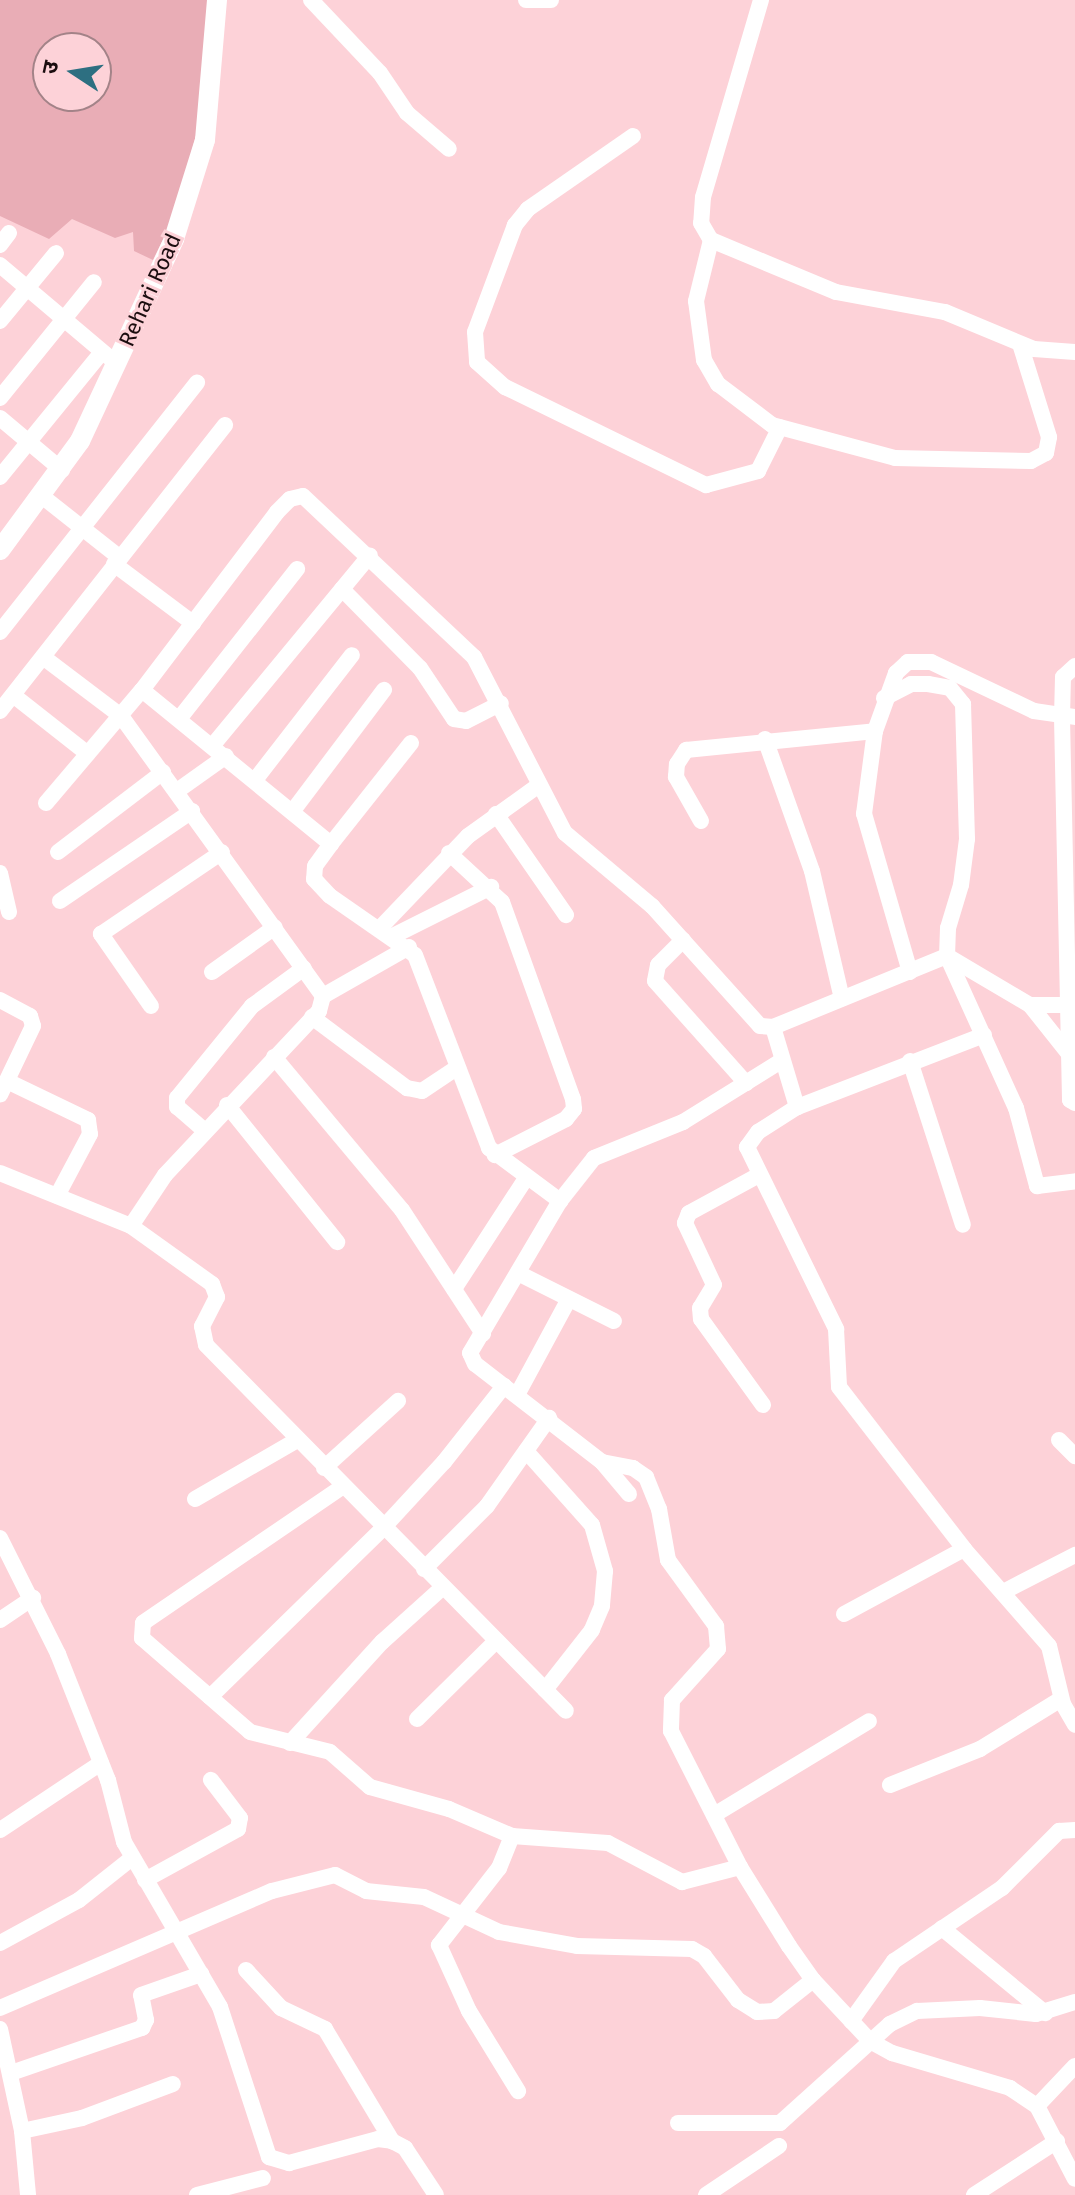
<!DOCTYPE html>
<meta charset="utf-8">
<style>
body{margin:0}
#map{position:relative;width:1075px;height:2195px;overflow:hidden;background:#fdd2d8;font-family:"Fira Sans","Noto Sans Devanagari",sans-serif}
div>[style]{position:absolute}
[style*='--x']{left:calc(var(--x)*1px);top:calc(var(--y)*1px);width:calc(var(--w)*1px);rotate:calc(var(--a)*1deg)}
.green>*{inset:0;background:#e9adb6}
.minor>*{height:16px;margin:-8px;padding:0 8px;transform-origin:8px;border-radius:8px;background:#fff}
.major>*{height:20px;margin:-10px;padding:0 10px;transform-origin:10px;border-radius:10px;background:#fff}
span{translate:-50% -50%;white-space:nowrap;text-align:center;line-height:1.15;-webkit-text-stroke:6px #fdd2d8;paint-order:stroke}
.street-label{font-size:22px;color:#1b0d0f}
.north{position:absolute;left:32px;top:32px;width:80px;height:80px;box-sizing:border-box;background:#fdd2d8;border:2px solid #a38388;border-radius:50%;rotate:282deg;font-size:22px;font-weight:700;line-height:32px;text-align:center;color:#1b0d0f}
.north::after{content:'';display:block;margin:auto;width:28px;height:36px;background:#2d6f81;clip-path:polygon(50% 0,100% 100%,50% 72%,0 100%)}
</style>
<div id="map">
<div class="green">
<div style="clip-path:polygon(evenodd,0 0,210px 0,198px 128px,173px 219px,153px 260px,134px 251px,133px 232px,115px 238px,72px 219px,49px 239px,0 216px,0 0,48px 48px,96px 48px,96px 96px,48px 96px,48px 48px)"></div>
</div>
<div class="minor">
<div style="--x:311;--y:0;--w:100;--a:46.6"></div>
<div style="--x:380;--y:73;--w:48;--a:56"></div>
<div style="--x:407;--y:113;--w:55;--a:40.6"></div>
<div style="--x:526;--y:0;--w:25;--a:0"></div>
<div style="--x:761;--y:0;--w:205;--a:106.4"></div>
<div style="--x:703;--y:197;--w:26;--a:94"></div>
<div style="--x:701;--y:223;--w:20;--a:60"></div>
<div style="--x:711;--y:240;--w:135;--a:22.6"></div>
<div style="--x:836;--y:292;--w:111;--a:10.4"></div>
<div style="--x:945;--y:312;--w:96;--a:22.6"></div>
<div style="--x:1034;--y:349;--w:41;--a:4.2"></div>
<div style="--x:633;--y:136;--w:128;--a:145.2"></div>
<div style="--x:528;--y:209;--w:21;--a:129"></div>
<div style="--x:515;--y:225;--w:114;--a:110.5"></div>
<div style="--x:475;--y:332;--w:30;--a:86"></div>
<div style="--x:477;--y:362;--w:38;--a:42"></div>
<div style="--x:505;--y:387;--w:224;--a:26"></div>
<div style="--x:706;--y:485;--w:54;--a:-15.1"></div>
<div style="--x:758;--y:471;--w:49;--a:-63.4"></div>
<div style="--x:711;--y:240;--w:63;--a:103.8"></div>
<div style="--x:696;--y:301;--w:60;--a:82.3"></div>
<div style="--x:704;--y:360;--w:28;--a:60"></div>
<div style="--x:718;--y:384;--w:68;--a:37.2"></div>
<div style="--x:772;--y:425;--w:127;--a:15"></div>
<div style="--x:895;--y:458;--w:136;--a:1.3"></div>
<div style="--x:1031;--y:461;--w:17;--a:-28"></div>
<div style="--x:1046;--y:453;--w:16;--a:-79"></div>
<div style="--x:1049;--y:437;--w:97;--a:-107.3"></div>
<div style="--x:0;--y:245;--w:15;--a:-53"></div>
<div style="--x:0;--y:265;--w:143;--a:40.2"></div>
<div style="--x:0;--y:321;--w:88;--a:-50.5"></div>
<div style="--x:0;--y:398;--w:149;--a:-51"></div>
<div style="--x:0;--y:418;--w:81;--a:40"></div>
<div style="--x:0;--y:477;--w:161;--a:-50.8"></div>
<div style="--x:43;--y:497;--w:97;--a:38.3"></div>
<div style="--x:114;--y:564;--w:99;--a:36.8"></div>
<div style="--x:342;--y:589;--w:111;--a:45.4"></div>
<div style="--x:420;--y:668;--w:61;--a:56.3"></div>
<div style="--x:454;--y:719;--w:12;--a:9"></div>
<div style="--x:466;--y:721;--w:39;--a:-27"></div>
<div style="--x:0;--y:632;--w:318;--a:-51.7"></div>
<div style="--x:43;--y:657;--w:98;--a:37.1"></div>
<div style="--x:121;--y:716;--w:345;--a:54.2"></div>
<div style="--x:323;--y:996;--w:16;--a:105"></div>
<div style="--x:319;--y:1011;--w:225;--a:133.2"></div>
<div style="--x:165;--y:1175;--w:61;--a:123.7"></div>
<div style="--x:1075;--y:666;--w:16;--a:137"></div>
<div style="--x:1063;--y:677;--w:40;--a:91.4"></div>
<div style="--x:1062;--y:717;--w:383;--a:88.8"></div>
<div style="--x:1070;--y:1100;--w:6;--a:31"></div>
<div style="--x:142;--y:690;--w:244;--a:39.2"></div>
<div style="--x:13;--y:695;--w:95;--a:38.2"></div>
<div style="--x:884;--y:698;--w:30;--a:-27"></div>
<div style="--x:911;--y:684;--w:17;--a:0"></div>
<div style="--x:928;--y:684;--w:22;--a:10"></div>
<div style="--x:950;--y:688;--w:21;--a:51"></div>
<div style="--x:963;--y:704;--w:135;--a:88.3"></div>
<div style="--x:967;--y:839;--w:46;--a:97.4"></div>
<div style="--x:961;--y:885;--w:45;--a:106.8"></div>
<div style="--x:948;--y:928;--w:28;--a:92"></div>
<div style="--x:947;--y:956;--w:167;--a:65.6"></div>
<div style="--x:1016;--y:1108;--w:81;--a:74.9"></div>
<div style="--x:1037;--y:1186;--w:38;--a:-7"></div>
<div style="--x:0;--y:711;--w:364;--a:-51.8"></div>
<div style="--x:179;--y:719;--w:191;--a:-51.8"></div>
<div style="--x:765;--y:739;--w:140;--a:70.4"></div>
<div style="--x:812;--y:871;--w:131;--a:76.8"></div>
<div style="--x:411;--y:743;--w:129;--a:128.4"></div>
<div style="--x:331;--y:844;--w:27;--a:126"></div>
<div style="--x:315;--y:866;--w:13;--a:94"></div>
<div style="--x:314;--y:879;--w:23;--a:47"></div>
<div style="--x:330;--y:896;--w:103;--a:34.8"></div>
<div style="--x:415;--y:955;--w:207;--a:69"></div>
<div style="--x:489;--y:1148;--w:89;--a:36.7"></div>
<div style="--x:213;--y:745;--w:246;--a:-50.4"></div>
<div style="--x:255;--y:780;--w:158;--a:-52.2"></div>
<div style="--x:177;--y:791;--w:60;--a:-35.5"></div>
<div style="--x:46;--y:803;--w:148;--a:-49.7"></div>
<div style="--x:142;--y:690;--w:223;--a:-52.8"></div>
<div style="--x:277;--y:512;--w:18;--a:-45"></div>
<div style="--x:290;--y:499;--w:13;--a:-13"></div>
<div style="--x:303;--y:496;--w:235;--a:43.3"></div>
<div style="--x:474;--y:657;--w:198;--a:62.7"></div>
<div style="--x:565;--y:833;--w:114;--a:40"></div>
<div style="--x:652;--y:906;--w:161;--a:48"></div>
<div style="--x:760;--y:1026;--w:13;--a:4"></div>
<div style="--x:773;--y:1027;--w:188;--a:-22.2"></div>
<div style="--x:947;--y:956;--w:96;--a:30.6"></div>
<div style="--x:1030;--y:1005;--w:63;--a:51.5"></div>
<div style="--x:1069;--y:1054;--w:6;--a:0"></div>
<div style="--x:292;--y:812;--w:153;--a:-53"></div>
<div style="--x:496;--y:814;--w:123;--a:55.3"></div>
<div style="--x:701;--y:821;--w:51;--a:-119.6"></div>
<div style="--x:676;--y:777;--w:13;--a:-86"></div>
<div style="--x:677;--y:764;--w:17;--a:-57"></div>
<div style="--x:686;--y:750;--w:190;--a:-5.7"></div>
<div style="--x:58;--y:852;--w:132;--a:-37.3"></div>
<div style="--x:449;--y:853;--w:72;--a:42.8"></div>
<div style="--x:502;--y:902;--w:209;--a:70.2"></div>
<div style="--x:573;--y:1099;--w:10;--a:84"></div>
<div style="--x:574;--y:1109;--w:13;--a:129"></div>
<div style="--x:566;--y:1119;--w:80;--a:153.1"></div>
<div style="--x:0;--y:873;--w:40;--a:77"></div>
<div style="--x:60;--y:901;--w:160;--a:-34.3"></div>
<div style="--x:381;--y:927;--w:126;--a:-46.3"></div>
<div style="--x:468;--y:836;--w:87;--a:-35.7"></div>
<div style="--x:393;--y:936;--w:110;--a:-26.6"></div>
<div style="--x:683;--y:940;--w:35;--a:135"></div>
<div style="--x:658;--y:965;--w:16;--a:101"></div>
<div style="--x:655;--y:981;--w:137;--a:48.3"></div>
<div style="--x:212;--y:972;--w:77;--a:-35.5"></div>
<div style="--x:910;--y:972;--w:165;--a:-106.2"></div>
<div style="--x:864;--y:814;--w:84;--a:-82.5"></div>
<div style="--x:875;--y:731;--w:62;--a:-70.1"></div>
<div style="--x:896;--y:673;--w:16;--a:-43"></div>
<div style="--x:908;--y:662;--w:23;--a:0"></div>
<div style="--x:931;--y:662;--w:114;--a:25.4"></div>
<div style="--x:1034;--y:711;--w:41;--a:8.3"></div>
<div style="--x:323;--y:996;--w:99;--a:-29.7"></div>
<div style="--x:0;--y:1000;--w:34;--a:28"></div>
<div style="--x:30;--y:1016;--w:10;--a:73"></div>
<div style="--x:33;--y:1026;--w:76;--a:115.6"></div>
<div style="--x:1030;--y:1005;--w:45;--a:0"></div>
<div style="--x:151;--y:1006;--w:88;--a:-124.8"></div>
<div style="--x:101;--y:934;--w:146;--a:-34.1"></div>
<div style="--x:312;--y:1017;--w:119;--a:36.8"></div>
<div style="--x:407;--y:1088;--w:15;--a:11"></div>
<div style="--x:422;--y:1091;--w:43;--a:-33.7"></div>
<div style="--x:773;--y:1027;--w:84;--a:73.3"></div>
<div style="--x:984;--y:1035;--w:200;--a:158.9"></div>
<div style="--x:797;--y:1107;--w:46;--a:147.3"></div>
<div style="--x:758;--y:1132;--w:19;--a:126"></div>
<div style="--x:747;--y:1147;--w:203;--a:63.9"></div>
<div style="--x:836;--y:1329;--w:58;--a:87"></div>
<div style="--x:839;--y:1387;--w:205;--a:52.3"></div>
<div style="--x:964;--y:1549;--w:129;--a:48.8"></div>
<div style="--x:1049;--y:1646;--w:60;--a:76.4"></div>
<div style="--x:1063;--y:1704;--w:24;--a:60"></div>
<div style="--x:274;--y:1057;--w:199;--a:50.1"></div>
<div style="--x:402;--y:1210;--w:148;--a:56.8"></div>
<div style="--x:910;--y:1061;--w:172;--a:72.1"></div>
<div style="--x:7;--y:1081;--w:90;--a:25.7"></div>
<div style="--x:88;--y:1120;--w:14;--a:82"></div>
<div style="--x:90;--y:1134;--w:70;--a:118"></div>
<div style="--x:227;--y:1105;--w:176;--a:51.2"></div>
<div style="--x:205;--y:1131;--w:37;--a:-139"></div>
<div style="--x:177;--y:1107;--w:9;--a:-90"></div>
<div style="--x:177;--y:1098;--w:119;--a:-50.8"></div>
<div style="--x:252;--y:1006;--w:64;--a:-36.2"></div>
<div style="--x:0;--y:1173;--w:141;--a:22"></div>
<div style="--x:131;--y:1226;--w:100;--a:35.6"></div>
<div style="--x:212;--y:1284;--w:14;--a:69"></div>
<div style="--x:217;--y:1297;--w:33;--a:117"></div>
<div style="--x:202;--y:1326;--w:19;--a:78"></div>
<div style="--x:206;--y:1345;--w:513;--a:45.47"></div>
<div style="--x:759;--y:1175;--w:80;--a:151.5"></div>
<div style="--x:689;--y:1213;--w:11;--a:112"></div>
<div style="--x:685;--y:1223;--w:68;--a:64.9"></div>
<div style="--x:714;--y:1285;--w:27;--a:121"></div>
<div style="--x:700;--y:1308;--w:11;--a:85"></div>
<div style="--x:701;--y:1319;--w:106;--a:54.2"></div>
<div style="--x:520;--y:1274;--w:105;--a:26.6"></div>
<div style="--x:454;--y:1289;--w:132;--a:-57"></div>
<div style="--x:517;--y:1395;--w:109;--a:-61.6"></div>
<div style="--x:1059;--y:1440;--w:23;--a:45"></div>
<div style="--x:526;--y:1451;--w:99;--a:48.3"></div>
<div style="--x:592;--y:1525;--w:48;--a:74.2"></div>
<div style="--x:605;--y:1571;--w:35;--a:95"></div>
<div style="--x:602;--y:1606;--w:26;--a:113"></div>
<div style="--x:592;--y:1630;--w:76;--a:128.1"></div>
<div style="--x:602;--y:1462;--w:32;--a:11"></div>
<div style="--x:633;--y:1468;--w:16;--a:35"></div>
<div style="--x:646;--y:1477;--w:35;--a:68"></div>
<div style="--x:659;--y:1509;--w:52;--a:80"></div>
<div style="--x:668;--y:1560;--w:82;--a:54"></div>
<div style="--x:716;--y:1626;--w:23;--a:85"></div>
<div style="--x:718;--y:1649;--w:69;--a:132"></div>
<div style="--x:672;--y:1700;--w:31;--a:92"></div>
<div style="--x:671;--y:1731;--w:153;--a:63.1"></div>
<div style="--x:740;--y:1867;--w:93;--a:58.2"></div>
<div style="--x:789;--y:1946;--w:42;--a:54.8"></div>
<div style="--x:813;--y:1980;--w:83;--a:46.9"></div>
<div style="--x:870;--y:2041;--w:25;--a:29"></div>
<div style="--x:892;--y:2053;--w:123;--a:16.5"></div>
<div style="--x:1010;--y:2088;--w:32;--a:34"></div>
<div style="--x:1037;--y:2106;--w:82;--a:62.5"></div>
<div style="--x:324;--y:1468;--w:100;--a:-42.2"></div>
<div style="--x:342;--y:1487;--w:241;--a:145.7"></div>
<div style="--x:143;--y:1623;--w:15;--a:94"></div>
<div style="--x:142;--y:1638;--w:143;--a:41"></div>
<div style="--x:250;--y:1732;--w:82;--a:14"></div>
<div style="--x:330;--y:1752;--w:53;--a:41.2"></div>
<div style="--x:370;--y:1787;--w:82;--a:15.6"></div>
<div style="--x:449;--y:1809;--w:69;--a:23.2"></div>
<div style="--x:512;--y:1836;--w:96;--a:4.2"></div>
<div style="--x:608;--y:1843;--w:84;--a:27.8"></div>
<div style="--x:682;--y:1882;--w:60;--a:-14.5"></div>
<div style="--x:629;--y:1494;--w:42;--a:-130.2"></div>
<div style="--x:602;--y:1462;--w:160;--a:-142.3"></div>
<div style="--x:475;--y:1364;--w:12;--a:-114"></div>
<div style="--x:470;--y:1353;--w:177;--a:-59.4"></div>
<div style="--x:560;--y:1201;--w:55;--a:-51.7"></div>
<div style="--x:594;--y:1158;--w:96;--a:-22"></div>
<div style="--x:683;--y:1122;--w:115;--a:-31.9"></div>
<div style="--x:195;--y:1499;--w:118;--a:-30"></div>
<div style="--x:0;--y:1538;--w:130;--a:63.4"></div>
<div style="--x:58;--y:1654;--w:136;--a:68.4"></div>
<div style="--x:108;--y:1780;--w:64;--a:75.5"></div>
<div style="--x:124;--y:1842;--w:191;--a:59.8"></div>
<div style="--x:220;--y:2007;--w:158;--a:71.9"></div>
<div style="--x:269;--y:2157;--w:21;--a:17"></div>
<div style="--x:289;--y:2163;--w:92;--a:-15.1"></div>
<div style="--x:378;--y:2139;--w:14;--a:8"></div>
<div style="--x:392;--y:2141;--w:15;--a:28"></div>
<div style="--x:405;--y:2148;--w:56;--a:56.6"></div>
<div style="--x:424;--y:1569;--w:89;--a:-45"></div>
<div style="--x:487;--y:1506;--w:108;--a:-54.8"></div>
<div style="--x:1005;--y:1591;--w:79;--a:-27.2"></div>
<div style="--x:844;--y:1614;--w:136;--a:-28.4"></div>
<div style="--x:0;--y:1620;--w:40;--a:-34"></div>
<div style="--x:210;--y:1697;--w:242;--a:-44.3"></div>
<div style="--x:383;--y:1528;--w:90;--a:-47.3"></div>
<div style="--x:444;--y:1462;--w:97;--a:-51.7"></div>
<div style="--x:417;--y:1719;--w:111;--a:-44.6"></div>
<div style="--x:290;--y:1743;--w:137;--a:-47.7"></div>
<div style="--x:382;--y:1642;--w:81;--a:-42"></div>
<div style="--x:890;--y:1785;--w:97;--a:-21.8"></div>
<div style="--x:980;--y:1749;--w:95;--a:-31.7"></div>
<div style="--x:714;--y:1815;--w:181;--a:-31.2"></div>
<div style="--x:0;--y:1830;--w:121;--a:-33.6"></div>
<div style="--x:512;--y:1836;--w:35;--a:112"></div>
<div style="--x:499;--y:1868;--w:98;--a:127.9"></div>
<div style="--x:439;--y:1945;--w:72;--a:65.6"></div>
<div style="--x:469;--y:2011;--w:94;--a:58.5"></div>
<div style="--x:145;--y:1880;--w:106;--a:-28.7"></div>
<div style="--x:238;--y:1829;--w:11;--a:-80"></div>
<div style="--x:240;--y:1818;--w:48;--a:-127.3"></div>
<div style="--x:942;--y:1928;--w:134;--a:39.5"></div>
<div style="--x:0;--y:1943;--w:90;--a:-28.6"></div>
<div style="--x:79;--y:1900;--w:68;--a:-38.4"></div>
<div style="--x:246;--y:1970;--w:52;--a:47.4"></div>
<div style="--x:281;--y:2008;--w:49;--a:25.5"></div>
<div style="--x:325;--y:2029;--w:131;--a:59.1"></div>
<div style="--x:0;--y:2008;--w:296;--a:-23.3"></div>
<div style="--x:272;--y:1891;--w:65;--a:-14.3"></div>
<div style="--x:335;--y:1875;--w:35;--a:27"></div>
<div style="--x:366;--y:1891;--w:58;--a:5.9"></div>
<div style="--x:424;--y:1897;--w:83;--a:25"></div>
<div style="--x:499;--y:1932;--w:79;--a:10.2"></div>
<div style="--x:577;--y:1946;--w:115;--a:1.5"></div>
<div style="--x:692;--y:1949;--w:14;--a:30"></div>
<div style="--x:704;--y:1956;--w:56;--a:52.3"></div>
<div style="--x:738;--y:2000;--w:22;--a:32"></div>
<div style="--x:757;--y:2012;--w:17;--a:-3"></div>
<div style="--x:774;--y:2011;--w:50;--a:-38.5"></div>
<div style="--x:851;--y:2021;--w:74;--a:-54.4"></div>
<div style="--x:894;--y:1961;--w:130;--a:-34.1"></div>
<div style="--x:1002;--y:1888;--w:81;--a:-45"></div>
<div style="--x:1059;--y:1831;--w:16;--a:-4"></div>
<div style="--x:0;--y:2029;--w:104;--a:77.8"></div>
<div style="--x:22;--y:2131;--w:64;--a:84.6"></div>
<div style="--x:11;--y:2073;--w:139;--a:-19"></div>
<div style="--x:142;--y:2028;--w:9;--a:-63"></div>
<div style="--x:146;--y:2020;--w:25;--a:-101"></div>
<div style="--x:141;--y:1995;--w:64;--a:-19.3"></div>
<div style="--x:1037;--y:2106;--w:55;--a:-46.5"></div>
<div style="--x:678;--y:2123;--w:102;--a:0"></div>
<div style="--x:780;--y:2123;--w:148;--a:-42"></div>
<div style="--x:890;--y:2024;--w:30;--a:-26"></div>
<div style="--x:917;--y:2011;--w:63;--a:-2.7"></div>
<div style="--x:980;--y:2008;--w:56;--a:6.1"></div>
<div style="--x:1036;--y:2014;--w:41;--a:-17.1"></div>
<div style="--x:22;--y:2131;--w:61;--a:-12.2"></div>
<div style="--x:82;--y:2118;--w:97;--a:-20.5"></div>
<div style="--x:197;--y:2195;--w:68;--a:-14.4"></div>
<div style="--x:706;--y:2195;--w:88;--a:-33.9"></div>
<div style="--x:974;--y:2195;--w:99;--a:-33"></div>
</div>
<div class="major">
<div style="--x:0;--y:550;--w:135;--a:-53.7"></div>
<div style="--x:80;--y:441;--w:223;--a:-65"></div>
<div style="--x:174;--y:239;--w:104;--a:-72.6"></div>
<div style="--x:205;--y:140;--w:141;--a:-85.1"></div>
</div>
<div class="street-label">
<span style="left:150px;top:290px;rotate:-66deg">Rehari Road</span>
</div>
<div class="north">उ</div>
</div>
